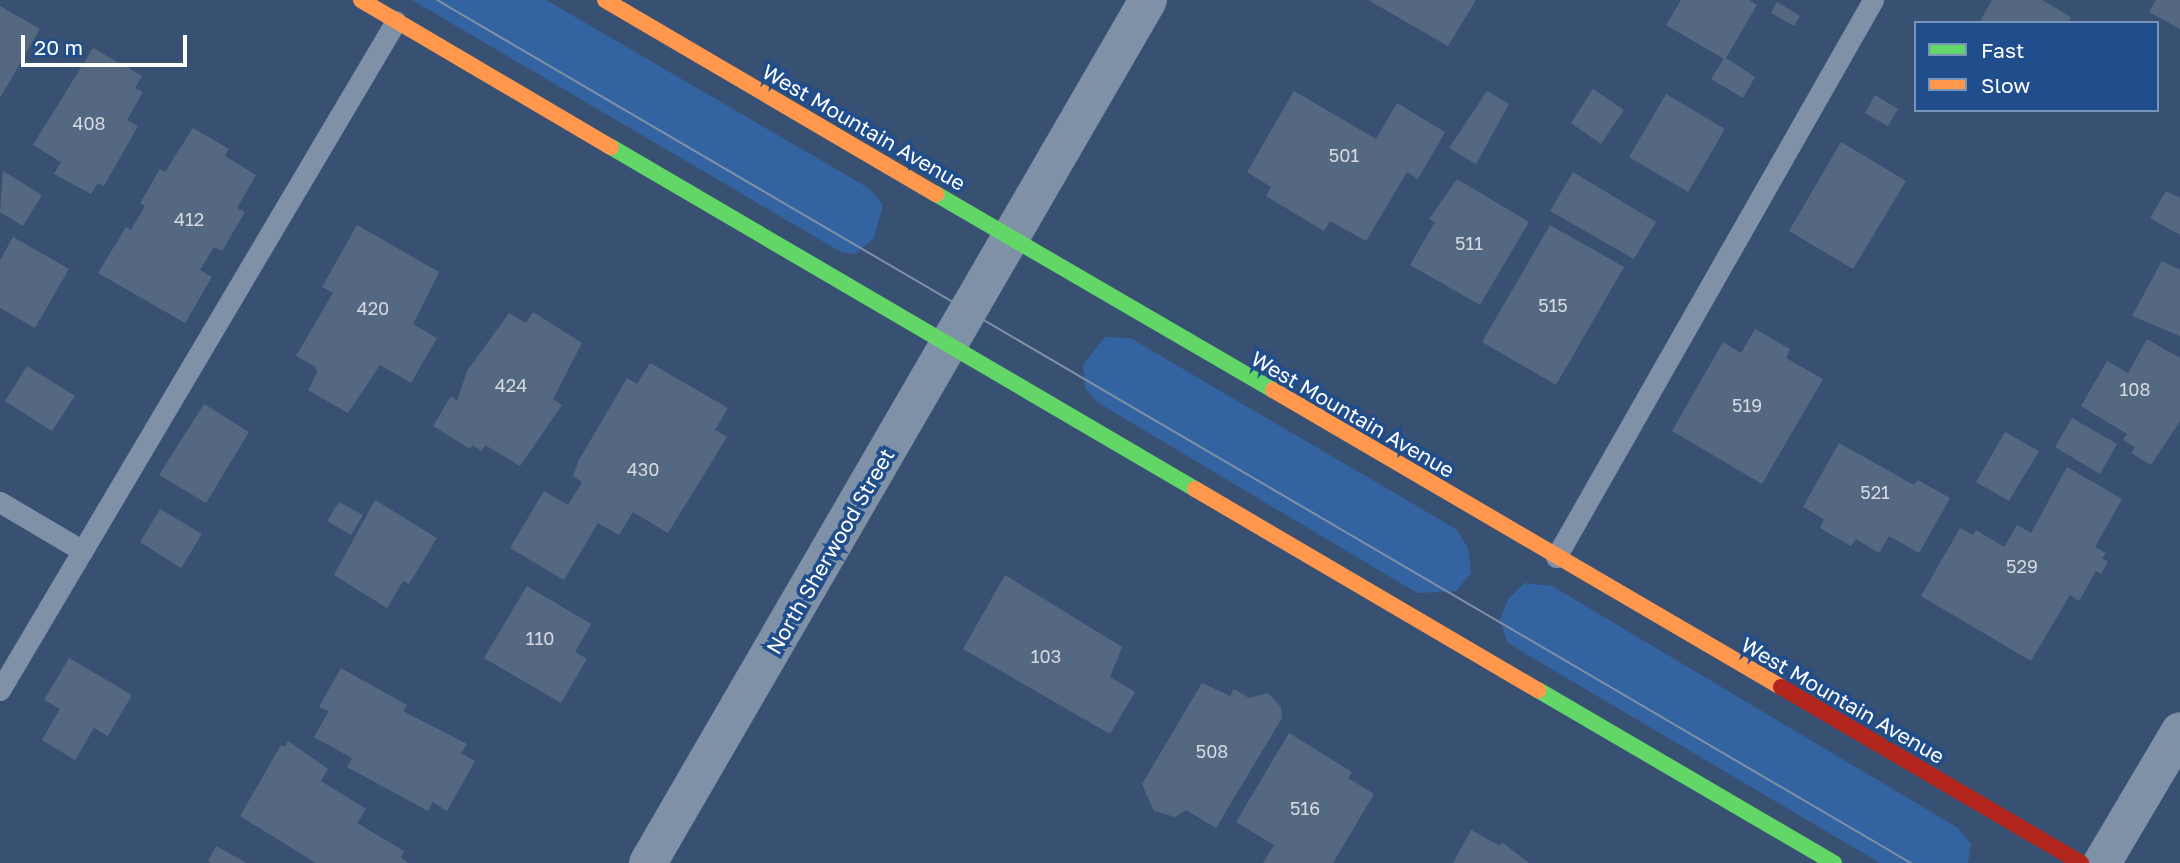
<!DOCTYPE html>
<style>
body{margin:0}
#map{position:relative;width:2180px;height:863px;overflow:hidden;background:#385172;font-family:"Golos Text",sans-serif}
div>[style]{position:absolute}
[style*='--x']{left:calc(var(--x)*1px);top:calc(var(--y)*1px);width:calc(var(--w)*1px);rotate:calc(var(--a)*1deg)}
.green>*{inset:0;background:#3463a2}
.building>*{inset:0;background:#546882}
.lane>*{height:21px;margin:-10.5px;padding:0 10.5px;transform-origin:10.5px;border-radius:10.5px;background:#7f91a7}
.street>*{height:38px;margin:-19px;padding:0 19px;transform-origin:19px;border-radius:19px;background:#7f91a7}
.fast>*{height:16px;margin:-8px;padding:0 8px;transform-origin:8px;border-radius:8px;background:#63d668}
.slow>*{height:16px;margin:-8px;padding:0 8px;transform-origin:8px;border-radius:8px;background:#ff974d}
.jam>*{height:16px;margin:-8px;padding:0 8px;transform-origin:8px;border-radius:8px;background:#b3261e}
.tram>*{height:2px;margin:-1px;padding:0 1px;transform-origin:1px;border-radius:1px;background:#7f91a5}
span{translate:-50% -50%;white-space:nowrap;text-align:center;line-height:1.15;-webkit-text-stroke:7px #204d8b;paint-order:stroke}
.number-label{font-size:18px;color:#d4d9e0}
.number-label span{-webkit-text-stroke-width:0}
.street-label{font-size:21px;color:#fff}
.legend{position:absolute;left:1914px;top:21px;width:245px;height:91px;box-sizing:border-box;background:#204d8b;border:2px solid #7994b9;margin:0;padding:9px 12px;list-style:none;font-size:21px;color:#fff}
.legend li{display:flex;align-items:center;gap:14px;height:35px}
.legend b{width:35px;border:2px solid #7994b9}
.scale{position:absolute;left:21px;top:35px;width:166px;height:32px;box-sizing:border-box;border:4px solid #fff;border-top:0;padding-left:9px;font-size:21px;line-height:24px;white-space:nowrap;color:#fff;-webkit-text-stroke:5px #204d8b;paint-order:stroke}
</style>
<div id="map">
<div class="green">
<div style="clip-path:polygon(412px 0,546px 0,870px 189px,883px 205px,874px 238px,855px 254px,841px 252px)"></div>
<div style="clip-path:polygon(1105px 337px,1130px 338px,1456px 529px,1468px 548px,1471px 573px,1456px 591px,1417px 593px,1097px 402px,1085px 388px,1083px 365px)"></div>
<div style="clip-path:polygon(1525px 583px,1552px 586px,1958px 828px,1971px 844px,1968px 863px,1880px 863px,1526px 654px,1507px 642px,1500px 620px,1508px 599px)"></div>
</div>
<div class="building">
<div style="clip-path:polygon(1368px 0,1476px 0,1448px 46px)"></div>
<div style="clip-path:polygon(1681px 0,1749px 0,1757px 5px,1726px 58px,1755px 77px,1743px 98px,1711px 79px,1724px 59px,1666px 25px)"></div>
<div style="clip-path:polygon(1992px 0,2042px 0,2071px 17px,2068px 23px,1979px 23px)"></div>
<div style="clip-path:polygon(2156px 0,2180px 0,2180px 29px,2149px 12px)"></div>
<div style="clip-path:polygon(1777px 2px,1800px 16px,1794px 26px,1771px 13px)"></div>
<div style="clip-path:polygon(0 6px,40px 29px,0 98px)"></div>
<div style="clip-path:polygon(93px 48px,142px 76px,135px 88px,143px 92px,127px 120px,138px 126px,104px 186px,98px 183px,91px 194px,54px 174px,61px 162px,33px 145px)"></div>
<div style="clip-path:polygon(1593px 89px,1624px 110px,1601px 144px,1571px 123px)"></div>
<div style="clip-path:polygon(1294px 91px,1376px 139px,1397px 103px,1445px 132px,1418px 179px,1407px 172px,1366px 241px,1330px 221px,1324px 231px,1266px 196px,1271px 187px,1247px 172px)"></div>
<div style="clip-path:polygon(1487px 91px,1509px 104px,1476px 164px,1449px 148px)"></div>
<div style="clip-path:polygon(1666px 94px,1725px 129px,1688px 192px,1629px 157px)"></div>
<div style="clip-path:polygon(1875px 95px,1898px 109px,1888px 126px,1865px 113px)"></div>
<div style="clip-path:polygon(193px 128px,229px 149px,225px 156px,256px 175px,237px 208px,245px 212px,222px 251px,214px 247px,200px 270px,212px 277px,185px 323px,98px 273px,126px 227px,131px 230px,145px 206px,140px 203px,160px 169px,165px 172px)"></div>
<div style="clip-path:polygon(1841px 142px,1906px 181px,1853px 269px,1789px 231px)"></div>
<div style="clip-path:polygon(3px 171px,42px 195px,23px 226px,0 212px)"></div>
<div style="clip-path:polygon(1573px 172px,1656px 222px,1634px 259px,1550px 211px)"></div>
<div style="clip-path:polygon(1457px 179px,1529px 222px,1480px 305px,1410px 265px,1435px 222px,1429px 219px)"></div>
<div style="clip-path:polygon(2166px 191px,2180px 198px,2180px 235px,2150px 218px)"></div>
<div style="clip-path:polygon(357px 225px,439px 272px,413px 324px,437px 338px,411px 383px,380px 365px,348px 413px,308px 390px,317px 373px,316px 367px,296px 356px,333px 293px,322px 287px)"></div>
<div style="clip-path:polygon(1550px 225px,1624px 267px,1556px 385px,1482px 342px)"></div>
<div style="clip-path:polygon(13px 237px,69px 269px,35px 328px,0 308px,0 260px)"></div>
<div style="clip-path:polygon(2162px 261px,2180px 270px,2180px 336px,2132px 316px)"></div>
<div style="clip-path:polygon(533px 312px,582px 343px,553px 399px,562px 405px,520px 466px,485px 445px,482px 451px,472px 445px,470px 449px,433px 426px,451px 396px,457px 401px,467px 371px,509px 313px,526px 323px)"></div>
<div style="clip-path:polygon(1755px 329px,1790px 349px,1786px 358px,1823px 379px,1762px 484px,1672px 431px,1723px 342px,1741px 353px)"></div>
<div style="clip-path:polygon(2147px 339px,2180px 358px,2180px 421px,2151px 465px,2131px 453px,2135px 447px,2123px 440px,2127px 434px,2081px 406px,2107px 361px,2128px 373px)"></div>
<div style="clip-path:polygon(650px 363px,728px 408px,715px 430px,727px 437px,668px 533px,633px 512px,619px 535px,598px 523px,564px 580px,510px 548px,544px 491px,568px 505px,582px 482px,573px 476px,579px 460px,627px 378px,637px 384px)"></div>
<div style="clip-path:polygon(27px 366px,75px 396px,52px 431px,5px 401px)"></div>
<div style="clip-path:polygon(204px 404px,249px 432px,206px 503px,159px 475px)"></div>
<div style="clip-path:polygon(2072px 418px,2117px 444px,2100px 474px,2055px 447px)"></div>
<div style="clip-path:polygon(2005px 432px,2039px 451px,2009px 501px,1976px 482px)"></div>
<div style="clip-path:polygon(1839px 443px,1914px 485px,1918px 480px,1950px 498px,1919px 553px,1889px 536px,1879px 553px,1856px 539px,1851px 546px,1820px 528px,1824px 519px,1803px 507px)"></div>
<div style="clip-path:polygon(2067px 467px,2122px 499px,2095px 547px,2106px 553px,2102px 558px,2108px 562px,2101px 574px,2096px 571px,2079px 601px,2070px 595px,2031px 661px,1921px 596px,1960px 528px,1973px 535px,1976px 530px,2004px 547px,2017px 525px,2031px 533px)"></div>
<div style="clip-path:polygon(375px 500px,437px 538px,409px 584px,403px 581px,387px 608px,334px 575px)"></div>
<div style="clip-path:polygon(339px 502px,363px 515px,351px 535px,327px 521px)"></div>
<div style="clip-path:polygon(160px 509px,202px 534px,181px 568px,140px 542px)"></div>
<div style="clip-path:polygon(1005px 575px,1122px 647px,1110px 677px,1135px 692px,1110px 734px,963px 649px)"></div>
<div style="clip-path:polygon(527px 586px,591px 624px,575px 652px,587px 659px,561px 703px,484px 658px)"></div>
<div style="clip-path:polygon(69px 658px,132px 695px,108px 736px,94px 728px,75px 760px,42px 740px,60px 709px,44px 700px)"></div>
<div style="clip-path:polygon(341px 668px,407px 705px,403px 711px,467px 744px,461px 753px,475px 761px,447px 811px,433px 802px,428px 811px,347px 767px,352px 758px,314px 737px,329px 711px,319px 707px)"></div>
<div style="clip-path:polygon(1202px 683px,1230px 696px,1234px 689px,1249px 698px,1268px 693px,1281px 707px,1282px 718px,1216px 828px,1186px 810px,1175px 817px,1154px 811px,1142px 784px)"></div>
<div style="clip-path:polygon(1289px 733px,1352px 772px,1348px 778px,1374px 794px,1333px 863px,1263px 863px,1274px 845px,1236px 822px)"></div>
<div style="clip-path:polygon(288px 741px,328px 769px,321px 781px,366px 809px,357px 823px,404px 851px,401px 858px,409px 863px,316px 863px,240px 816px,281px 745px,285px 747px)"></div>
<div style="clip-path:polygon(1471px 830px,1500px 846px,1502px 842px,1529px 863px,1453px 863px)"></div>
<div style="clip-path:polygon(216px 846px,247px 863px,212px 863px,208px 861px)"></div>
</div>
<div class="lane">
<div style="--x:0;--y:502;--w:96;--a:30.6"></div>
<div style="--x:1556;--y:557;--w:641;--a:-60.35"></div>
<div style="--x:0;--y:690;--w:777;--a:-59.38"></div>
</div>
<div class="street">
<div style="--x:648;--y:863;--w:997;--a:-59.91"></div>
<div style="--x:2102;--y:863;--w:153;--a:-59.4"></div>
</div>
<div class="fast">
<div style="--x:611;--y:147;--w:677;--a:30.35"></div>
<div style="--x:936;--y:194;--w:390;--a:30.2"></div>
<div style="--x:1538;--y:690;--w:343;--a:30.3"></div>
</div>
<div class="slow">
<div style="--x:361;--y:0;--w:290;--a:30.5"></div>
<div style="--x:605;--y:0;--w:384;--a:30.4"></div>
<div style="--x:1273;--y:390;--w:588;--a:30.31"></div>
<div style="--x:1195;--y:489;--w:398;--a:30.4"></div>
</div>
<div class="jam">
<div style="--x:1781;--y:687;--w:348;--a:30.4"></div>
</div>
<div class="tram">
<div style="--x:437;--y:0;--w:1708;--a:30.35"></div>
</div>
<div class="number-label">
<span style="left:89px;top:123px">408</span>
<span style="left:1344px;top:155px">501</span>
<span style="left:189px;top:219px">412</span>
<span style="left:1469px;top:243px">511</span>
<span style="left:1553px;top:305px">515</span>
<span style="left:373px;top:308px">420</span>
<span style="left:511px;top:385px">424</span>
<span style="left:2135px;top:389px">108</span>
<span style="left:1747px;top:405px">519</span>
<span style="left:643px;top:469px">430</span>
<span style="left:1875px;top:492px">521</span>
<span style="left:2022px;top:566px">529</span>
<span style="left:540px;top:638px">110</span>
<span style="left:1046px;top:656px">103</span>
<span style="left:1212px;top:751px">508</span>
<span style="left:1305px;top:808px">516</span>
</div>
<div class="street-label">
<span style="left:864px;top:127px;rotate:30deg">West Mountain Avenue</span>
<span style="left:1353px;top:414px;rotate:30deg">West Mountain Avenue</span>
<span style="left:830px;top:551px;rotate:-60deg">North Sherwood Street</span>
<span style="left:1843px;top:700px;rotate:30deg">West Mountain Avenue</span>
</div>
<ul class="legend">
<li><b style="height:9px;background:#63d668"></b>Fast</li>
<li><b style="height:9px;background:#ff974d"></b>Slow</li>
</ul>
<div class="scale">20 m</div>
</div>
